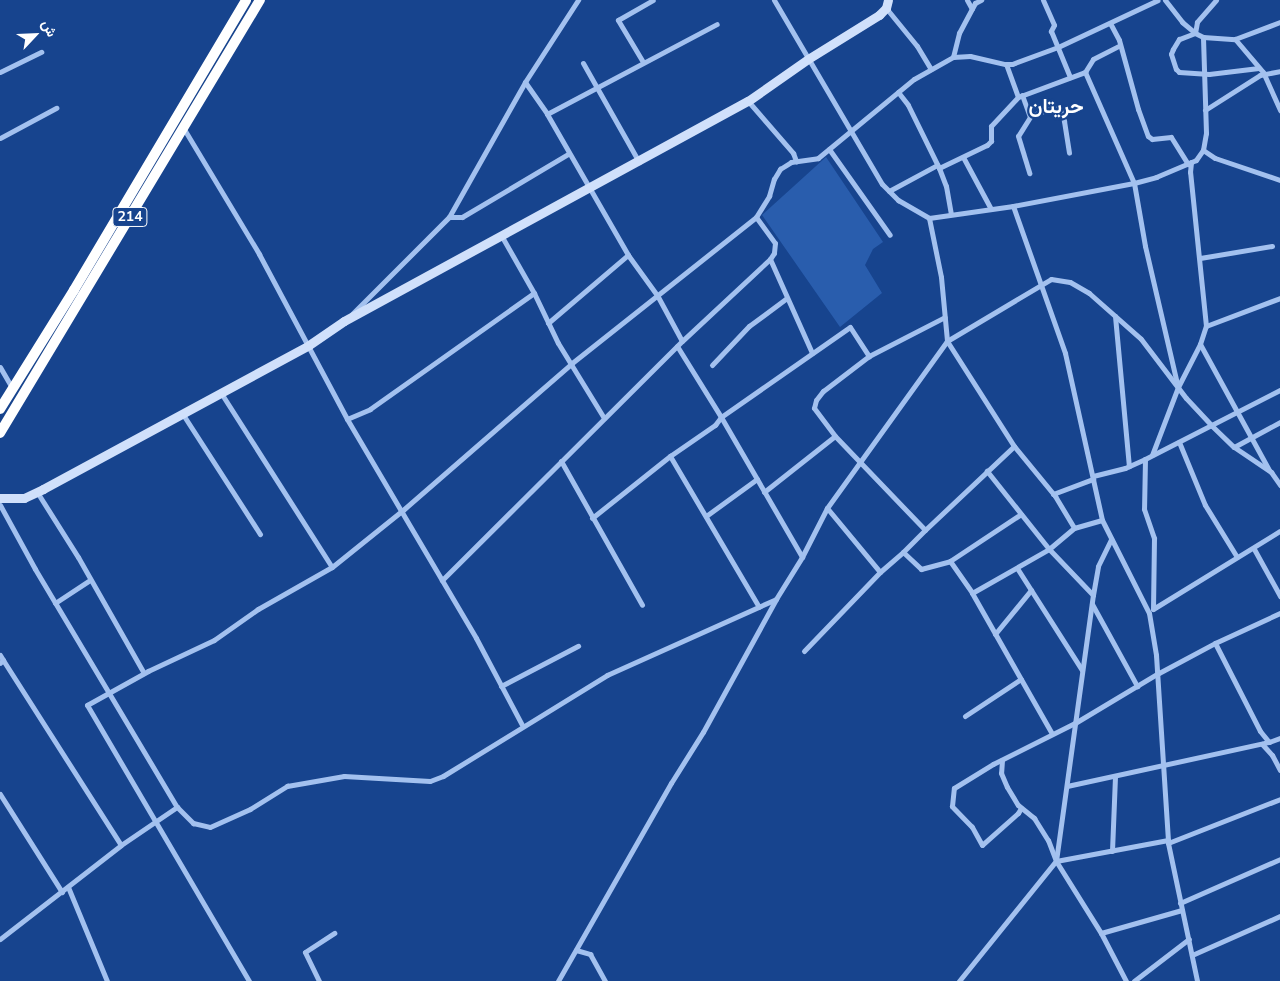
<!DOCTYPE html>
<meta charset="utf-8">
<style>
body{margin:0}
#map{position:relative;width:1280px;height:981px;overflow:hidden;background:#17448e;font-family:"Nunito Sans",Vazirmatn,sans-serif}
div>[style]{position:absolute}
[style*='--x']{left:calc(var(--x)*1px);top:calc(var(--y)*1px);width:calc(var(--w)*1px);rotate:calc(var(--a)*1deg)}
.green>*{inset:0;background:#295dad}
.street>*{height:5px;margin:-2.5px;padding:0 2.5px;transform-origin:2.5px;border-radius:2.5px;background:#a3c1ef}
.secondary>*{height:9px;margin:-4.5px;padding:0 4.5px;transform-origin:4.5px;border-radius:4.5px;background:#d0e0fb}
.highway>*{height:10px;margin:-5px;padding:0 5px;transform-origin:5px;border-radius:5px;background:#fff}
span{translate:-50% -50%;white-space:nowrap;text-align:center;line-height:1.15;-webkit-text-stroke:4.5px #17448e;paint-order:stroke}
.shield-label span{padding:1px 4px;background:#17448e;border:1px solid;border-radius:4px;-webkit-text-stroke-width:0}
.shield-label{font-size:14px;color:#fff;font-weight:700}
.district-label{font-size:20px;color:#fff;font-weight:700}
.north{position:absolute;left:10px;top:10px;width:50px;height:50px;-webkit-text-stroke:4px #17448e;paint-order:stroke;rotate:65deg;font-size:14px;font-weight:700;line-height:20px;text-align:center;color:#fff}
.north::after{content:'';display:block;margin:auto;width:18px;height:22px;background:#fff;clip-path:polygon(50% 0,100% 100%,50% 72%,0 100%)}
</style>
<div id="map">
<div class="green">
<div style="clip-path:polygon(826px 157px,883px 242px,873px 249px,865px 265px,882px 293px,840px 327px,762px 215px)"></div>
</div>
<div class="street">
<div style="--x:774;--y:0;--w:213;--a:59.6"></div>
<div style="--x:882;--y:184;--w:23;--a:45"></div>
<div style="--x:898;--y:200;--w:36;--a:30"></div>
<div style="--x:929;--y:218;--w:85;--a:-8.1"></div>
<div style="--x:1013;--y:206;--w:123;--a:-10.8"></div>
<div style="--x:1134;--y:183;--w:23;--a:-15"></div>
<div style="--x:1156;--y:177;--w:43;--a:-23"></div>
<div style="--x:1196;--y:160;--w:12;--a:-55"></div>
<div style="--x:1203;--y:150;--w:14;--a:34"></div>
<div style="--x:1215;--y:158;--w:69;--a:18.7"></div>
<div style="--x:967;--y:0;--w:10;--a:61"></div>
<div style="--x:1043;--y:0;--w:27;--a:66"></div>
<div style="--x:1054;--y:25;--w:7;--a:117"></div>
<div style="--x:1051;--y:31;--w:50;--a:67.6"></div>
<div style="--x:1165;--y:0;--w:28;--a:52"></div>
<div style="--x:1182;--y:22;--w:17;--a:40"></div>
<div style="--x:1195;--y:33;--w:9;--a:27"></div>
<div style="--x:1203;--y:37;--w:32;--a:4"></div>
<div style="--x:1235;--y:39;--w:48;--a:-20.7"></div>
<div style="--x:1216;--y:0;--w:29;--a:131"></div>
<div style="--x:1197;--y:22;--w:11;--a:100"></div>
<div style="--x:1195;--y:33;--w:17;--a:159"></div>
<div style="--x:1179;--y:39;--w:12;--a:121"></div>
<div style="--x:1173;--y:49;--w:5;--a:112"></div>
<div style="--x:1171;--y:54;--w:16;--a:72"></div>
<div style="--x:1176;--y:69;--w:4;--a:45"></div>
<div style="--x:1179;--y:72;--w:30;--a:4"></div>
<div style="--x:1209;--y:74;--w:50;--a:-6.8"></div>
<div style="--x:886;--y:8;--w:49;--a:50.8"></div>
<div style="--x:917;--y:46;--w:27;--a:59"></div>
<div style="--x:1110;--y:23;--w:19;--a:62"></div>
<div style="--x:1119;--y:40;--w:72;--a:74.6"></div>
<div style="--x:1138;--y:109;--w:29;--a:70"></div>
<div style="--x:1148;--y:136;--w:5;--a:37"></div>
<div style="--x:1152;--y:139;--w:19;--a:-6"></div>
<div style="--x:1171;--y:137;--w:32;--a:58"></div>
<div style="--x:1235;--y:39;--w:43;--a:49.7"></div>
<div style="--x:1263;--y:72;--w:42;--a:65.9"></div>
<div style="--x:953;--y:57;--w:25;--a:-76"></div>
<div style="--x:959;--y:33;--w:34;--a:-62"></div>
<div style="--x:975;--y:3;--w:7;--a:-27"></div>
<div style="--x:643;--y:62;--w:49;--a:-120.8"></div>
<div style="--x:618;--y:20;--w:40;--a:-29.7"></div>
<div style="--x:583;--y:63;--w:114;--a:60.5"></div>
<div style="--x:1006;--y:64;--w:35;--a:70"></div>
<div style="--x:1018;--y:97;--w:72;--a:-20.5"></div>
<div style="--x:1085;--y:72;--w:121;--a:66.2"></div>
<div style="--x:1134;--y:183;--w:64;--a:80.1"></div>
<div style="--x:1145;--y:246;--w:141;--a:76.9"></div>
<div style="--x:0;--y:72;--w:46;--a:-26"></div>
<div style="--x:1085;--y:72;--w:15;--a:-58"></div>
<div style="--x:1093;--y:59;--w:30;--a:-27"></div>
<div style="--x:525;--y:82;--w:39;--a:55"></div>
<div style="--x:547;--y:114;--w:163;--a:60.1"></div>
<div style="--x:628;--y:255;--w:49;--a:54.1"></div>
<div style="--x:657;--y:295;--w:52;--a:61.5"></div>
<div style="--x:898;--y:92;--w:16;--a:52"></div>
<div style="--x:908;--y:105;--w:70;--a:63.8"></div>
<div style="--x:939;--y:168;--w:19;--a:69"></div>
<div style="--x:946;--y:186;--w:28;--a:80"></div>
<div style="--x:1022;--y:95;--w:23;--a:70"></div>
<div style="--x:1030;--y:117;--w:22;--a:122"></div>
<div style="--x:1018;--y:136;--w:39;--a:73"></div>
<div style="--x:748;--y:101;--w:69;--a:49.1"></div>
<div style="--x:793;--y:153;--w:9;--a:69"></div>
<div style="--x:1205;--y:110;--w:65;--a:-32.5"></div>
<div style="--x:1260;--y:75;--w:20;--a:-11"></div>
<div style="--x:547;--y:114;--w:192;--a:-27.9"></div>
<div style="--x:1030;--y:116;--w:29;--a:-20"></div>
<div style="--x:1057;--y:106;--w:2;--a:27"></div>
<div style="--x:1059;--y:107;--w:15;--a:70"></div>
<div style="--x:1064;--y:121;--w:32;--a:81"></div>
<div style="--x:184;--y:129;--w:146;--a:59"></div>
<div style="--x:259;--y:254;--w:187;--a:61.9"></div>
<div style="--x:347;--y:419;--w:254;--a:59.5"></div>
<div style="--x:476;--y:638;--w:98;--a:62.1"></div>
<div style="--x:0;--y:138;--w:64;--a:-28.2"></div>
<div style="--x:829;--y:149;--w:105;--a:54.7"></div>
<div style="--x:1203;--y:150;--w:17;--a:-80"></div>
<div style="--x:1206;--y:133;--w:96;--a:-91.8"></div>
<div style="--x:963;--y:157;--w:59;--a:61.7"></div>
<div style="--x:939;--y:168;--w:53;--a:-25.6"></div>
<div style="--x:987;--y:145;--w:6;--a:-45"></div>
<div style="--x:991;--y:141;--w:15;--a:-90"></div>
<div style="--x:991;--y:126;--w:40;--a:-47"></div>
<div style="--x:889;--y:191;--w:55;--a:-28.4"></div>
<div style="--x:1013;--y:206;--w:156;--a:70.5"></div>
<div style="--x:1065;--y:353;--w:171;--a:77.5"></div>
<div style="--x:1102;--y:520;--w:104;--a:63.2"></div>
<div style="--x:1149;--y:613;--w:43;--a:80.5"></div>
<div style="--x:1156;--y:655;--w:188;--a:86.3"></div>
<div style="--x:1168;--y:843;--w:141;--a:78.1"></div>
<div style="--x:449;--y:217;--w:13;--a:0"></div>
<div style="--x:462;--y:217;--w:123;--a:-30.7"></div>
<div style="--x:756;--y:217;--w:25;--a:-58"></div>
<div style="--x:769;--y:196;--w:18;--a:-74"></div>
<div style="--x:774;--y:179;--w:12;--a:-59"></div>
<div style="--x:780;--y:169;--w:13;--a:-32"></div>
<div style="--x:791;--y:162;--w:27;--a:-8"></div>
<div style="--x:818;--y:158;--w:124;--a:-39.5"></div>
<div style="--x:914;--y:79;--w:45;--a:-29.4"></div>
<div style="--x:953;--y:57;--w:17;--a:-3"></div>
<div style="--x:970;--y:56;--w:37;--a:13"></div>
<div style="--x:1006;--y:64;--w:6;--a:0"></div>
<div style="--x:1012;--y:64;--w:49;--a:-20.3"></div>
<div style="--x:1058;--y:47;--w:110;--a:-25.2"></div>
<div style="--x:929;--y:218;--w:60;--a:78.5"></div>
<div style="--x:941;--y:277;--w:64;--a:84.6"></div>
<div style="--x:947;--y:341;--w:125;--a:57.5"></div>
<div style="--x:1014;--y:446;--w:65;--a:50.6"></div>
<div style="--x:1055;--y:496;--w:37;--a:59"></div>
<div style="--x:501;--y:235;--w:67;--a:60.4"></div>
<div style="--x:534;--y:293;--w:55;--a:64.4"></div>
<div style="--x:558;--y:343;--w:88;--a:58.5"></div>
<div style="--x:1200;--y:258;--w:73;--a:-9.5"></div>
<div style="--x:770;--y:259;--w:103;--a:65.9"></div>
<div style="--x:352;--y:314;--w:137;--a:-45"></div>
<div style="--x:449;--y:217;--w:155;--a:-60.6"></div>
<div style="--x:525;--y:82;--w:98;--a:-57.1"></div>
<div style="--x:1115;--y:316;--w:151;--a:84.7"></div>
<div style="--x:548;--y:323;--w:105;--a:-40.4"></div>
<div style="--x:1206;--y:326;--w:79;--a:-20.7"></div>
<div style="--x:1200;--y:344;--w:144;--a:61.3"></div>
<div style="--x:677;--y:346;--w:84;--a:58.2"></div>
<div style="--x:721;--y:417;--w:162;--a:59.9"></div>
<div style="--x:869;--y:356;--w:58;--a:142.7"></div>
<div style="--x:823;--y:391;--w:11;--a:128"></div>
<div style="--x:816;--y:400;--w:8;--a:104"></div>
<div style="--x:814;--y:408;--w:35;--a:53"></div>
<div style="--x:835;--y:436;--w:130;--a:46.2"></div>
<div style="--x:925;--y:530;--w:122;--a:-43.3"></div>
<div style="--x:712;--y:365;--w:54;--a:-46.5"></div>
<div style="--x:749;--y:326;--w:47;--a:-36.4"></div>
<div style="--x:0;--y:367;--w:24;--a:60"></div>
<div style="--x:221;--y:393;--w:206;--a:57.5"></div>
<div style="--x:182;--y:413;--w:144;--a:57.2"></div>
<div style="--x:347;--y:419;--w:25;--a:-23"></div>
<div style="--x:370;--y:409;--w:201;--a:-35.3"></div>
<div style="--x:1179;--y:442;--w:68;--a:67.6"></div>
<div style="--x:1205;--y:505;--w:61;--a:58.4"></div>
<div style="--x:1234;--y:447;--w:52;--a:-28.5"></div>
<div style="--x:1152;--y:455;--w:73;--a:-69.1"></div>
<div style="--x:1178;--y:387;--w:48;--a:-62.9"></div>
<div style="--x:1200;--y:344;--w:19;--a:-72"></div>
<div style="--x:1206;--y:326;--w:155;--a:-95.9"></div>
<div style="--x:1190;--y:172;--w:10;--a:-84"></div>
<div style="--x:670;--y:456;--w:175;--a:59.5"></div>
<div style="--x:1145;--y:459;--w:50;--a:91.1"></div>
<div style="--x:1144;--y:509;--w:31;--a:71"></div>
<div style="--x:1154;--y:538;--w:71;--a:90.8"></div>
<div style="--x:1153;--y:609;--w:149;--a:-31.6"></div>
<div style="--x:561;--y:461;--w:165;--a:60.6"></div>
<div style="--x:1093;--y:476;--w:33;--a:-14"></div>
<div style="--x:1125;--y:468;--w:22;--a:-24"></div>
<div style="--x:1145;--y:459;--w:152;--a:-27.1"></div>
<div style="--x:37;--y:492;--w:77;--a:57.8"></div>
<div style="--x:78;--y:557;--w:133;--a:60.4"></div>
<div style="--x:764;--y:492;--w:90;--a:-38.3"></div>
<div style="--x:1053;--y:494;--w:43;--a:-20.6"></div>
<div style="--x:0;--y:505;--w:73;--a:61.3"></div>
<div style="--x:35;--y:569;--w:277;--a:59.2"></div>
<div style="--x:177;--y:807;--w:23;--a:45"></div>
<div style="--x:193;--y:823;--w:17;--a:13"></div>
<div style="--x:210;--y:827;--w:44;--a:-24.2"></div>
<div style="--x:250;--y:809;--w:44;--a:-31.9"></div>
<div style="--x:287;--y:786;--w:58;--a:-10"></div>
<div style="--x:344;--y:776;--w:86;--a:3.3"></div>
<div style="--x:430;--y:781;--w:14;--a:-21"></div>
<div style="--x:443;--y:776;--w:193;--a:-31.6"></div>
<div style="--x:607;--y:675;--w:185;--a:-24.2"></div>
<div style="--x:827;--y:508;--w:83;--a:50.4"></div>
<div style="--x:880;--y:572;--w:30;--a:-41"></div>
<div style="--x:903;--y:552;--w:25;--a:43"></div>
<div style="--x:921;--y:569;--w:30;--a:-15"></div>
<div style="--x:950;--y:561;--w:39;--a:55"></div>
<div style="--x:972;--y:593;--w:89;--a:-29.7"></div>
<div style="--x:1049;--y:549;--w:33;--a:-40"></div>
<div style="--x:1074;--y:528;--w:29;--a:-16"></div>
<div style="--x:706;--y:516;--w:63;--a:-36"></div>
<div style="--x:592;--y:518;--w:100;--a:-38.5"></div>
<div style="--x:670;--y:456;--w:55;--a:-34.6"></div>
<div style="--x:715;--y:425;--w:10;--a:-53"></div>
<div style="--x:721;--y:417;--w:157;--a:-34.9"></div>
<div style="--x:850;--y:327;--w:35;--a:57"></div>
<div style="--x:869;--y:356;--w:85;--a:-27.2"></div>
<div style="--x:1254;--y:549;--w:54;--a:61"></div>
<div style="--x:903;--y:552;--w:31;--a:-45"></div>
<div style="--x:950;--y:561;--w:85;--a:-33.5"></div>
<div style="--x:1017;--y:568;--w:121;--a:57.5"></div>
<div style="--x:972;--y:593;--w:162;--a:60.4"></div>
<div style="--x:1093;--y:595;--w:29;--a:-80"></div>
<div style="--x:1098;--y:566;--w:30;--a:-64"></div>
<div style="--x:55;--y:603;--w:42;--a:-33.3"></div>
<div style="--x:1092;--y:604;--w:94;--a:61.2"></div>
<div style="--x:995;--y:634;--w:57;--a:-50.7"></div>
<div style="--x:1215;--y:643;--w:99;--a:62.9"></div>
<div style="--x:1260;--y:731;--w:14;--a:51"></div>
<div style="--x:804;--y:651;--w:110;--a:-46.1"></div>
<div style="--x:0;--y:655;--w:6;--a:59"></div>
<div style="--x:3;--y:660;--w:4;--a:135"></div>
<div style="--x:3;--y:660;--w:219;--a:57.5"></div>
<div style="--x:501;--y:686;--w:87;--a:-27.5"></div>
<div style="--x:965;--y:716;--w:67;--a:-33.5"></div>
<div style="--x:1262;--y:744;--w:15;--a:48"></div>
<div style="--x:1272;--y:755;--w:17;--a:62"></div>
<div style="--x:1002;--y:760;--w:13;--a:94"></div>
<div style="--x:1001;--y:773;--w:15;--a:67"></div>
<div style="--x:1007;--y:787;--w:21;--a:59"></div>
<div style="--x:1018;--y:805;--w:21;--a:39"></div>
<div style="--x:1034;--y:818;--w:26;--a:58"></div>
<div style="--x:1048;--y:840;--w:22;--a:69"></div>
<div style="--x:1056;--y:861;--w:85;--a:58"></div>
<div style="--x:1101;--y:933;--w:54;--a:62.5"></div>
<div style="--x:1067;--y:786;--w:207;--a:-12.3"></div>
<div style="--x:1269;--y:742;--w:12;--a:-20"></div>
<div style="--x:0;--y:794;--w:116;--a:57.7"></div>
<div style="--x:1021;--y:808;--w:6;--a:121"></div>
<div style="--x:1018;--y:813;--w:48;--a:138.4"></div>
<div style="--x:982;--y:845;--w:21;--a:-119"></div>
<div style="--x:972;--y:827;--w:29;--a:-134"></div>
<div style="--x:952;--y:806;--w:18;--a:-84"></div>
<div style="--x:954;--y:788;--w:46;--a:-31.6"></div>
<div style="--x:993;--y:764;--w:92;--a:-26.6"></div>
<div style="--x:1075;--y:723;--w:96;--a:-30.9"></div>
<div style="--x:1157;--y:674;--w:66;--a:-28.1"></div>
<div style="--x:1215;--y:643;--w:72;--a:-24.8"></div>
<div style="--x:1168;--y:843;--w:120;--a:-21.4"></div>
<div style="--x:1112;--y:851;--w:75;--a:-87.7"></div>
<div style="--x:1056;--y:861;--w:114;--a:-10.6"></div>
<div style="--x:68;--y:887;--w:102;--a:67.5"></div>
<div style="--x:1180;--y:903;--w:109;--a:-23.7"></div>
<div style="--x:1101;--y:933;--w:84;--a:-15.9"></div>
<div style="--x:0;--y:939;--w:153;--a:-37.8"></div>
<div style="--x:121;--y:845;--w:68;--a:-34.2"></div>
<div style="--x:576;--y:950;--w:15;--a:16"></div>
<div style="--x:590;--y:954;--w:31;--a:61"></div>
<div style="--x:1192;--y:955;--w:96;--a:-23.9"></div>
<div style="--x:249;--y:981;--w:320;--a:-120.4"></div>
<div style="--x:87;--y:705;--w:70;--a:-29.1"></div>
<div style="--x:148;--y:671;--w:73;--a:-25.2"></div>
<div style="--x:214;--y:640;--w:54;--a:-35.2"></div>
<div style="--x:258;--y:609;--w:85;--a:-29.6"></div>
<div style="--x:332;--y:567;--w:91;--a:-38.8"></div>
<div style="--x:403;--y:510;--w:224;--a:-41"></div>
<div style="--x:572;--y:363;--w:235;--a:-38.4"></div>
<div style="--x:756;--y:217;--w:32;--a:54"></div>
<div style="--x:775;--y:243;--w:10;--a:96"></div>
<div style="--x:774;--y:253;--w:7;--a:124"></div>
<div style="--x:770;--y:259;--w:120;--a:137"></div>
<div style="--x:682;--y:341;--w:339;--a:135.1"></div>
<div style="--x:319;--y:981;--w:32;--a:-116"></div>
<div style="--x:305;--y:952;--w:35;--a:-33"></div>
<div style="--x:558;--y:981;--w:228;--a:-60.3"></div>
<div style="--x:671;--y:783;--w:60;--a:-57.9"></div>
<div style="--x:703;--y:732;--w:152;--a:-61.2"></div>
<div style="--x:776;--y:599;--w:49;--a:-58.2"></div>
<div style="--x:802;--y:557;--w:55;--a:-63"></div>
<div style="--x:827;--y:508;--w:206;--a:-54.3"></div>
<div style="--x:947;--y:341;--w:121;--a:-30.8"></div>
<div style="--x:1051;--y:279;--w:19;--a:9"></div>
<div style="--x:1070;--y:282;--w:22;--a:30"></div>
<div style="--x:1089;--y:293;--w:69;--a:41.5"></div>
<div style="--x:1141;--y:339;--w:74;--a:52.7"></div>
<div style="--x:1186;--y:398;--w:38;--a:47"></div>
<div style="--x:1212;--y:426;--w:30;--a:44"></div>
<div style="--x:1234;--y:447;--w:45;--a:34"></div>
<div style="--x:1271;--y:472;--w:16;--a:55"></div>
<div style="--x:959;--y:981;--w:154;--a:-51.1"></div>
<div style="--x:1056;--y:861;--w:269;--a:-82.1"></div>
<div style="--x:1093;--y:595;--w:64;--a:-133.7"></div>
<div style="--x:1049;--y:549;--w:100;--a:-128.5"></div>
<div style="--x:1134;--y:981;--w:69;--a:-37.4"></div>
</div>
<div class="secondary">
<div style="--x:0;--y:498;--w:24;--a:0"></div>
<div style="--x:24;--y:498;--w:21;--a:-25"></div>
<div style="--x:43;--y:489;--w:302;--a:-28.4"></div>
<div style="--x:309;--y:345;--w:42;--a:-34.4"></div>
<div style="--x:344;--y:321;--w:460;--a:-28.6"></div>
<div style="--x:748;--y:101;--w:73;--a:-35"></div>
<div style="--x:808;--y:59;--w:84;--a:-31.8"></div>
<div style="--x:879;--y:15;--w:10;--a:-45"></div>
<div style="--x:886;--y:8;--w:8;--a:-76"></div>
</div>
<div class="highway">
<div style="--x:0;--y:409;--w:140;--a:-58.1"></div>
<div style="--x:74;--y:290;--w:337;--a:-59.3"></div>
<div style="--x:0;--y:433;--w:505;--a:-59.02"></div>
</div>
<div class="shield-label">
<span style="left:130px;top:217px">214</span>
</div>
<div class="district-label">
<span style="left:1056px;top:106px">حريتان</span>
</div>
<div class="north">ش</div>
</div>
